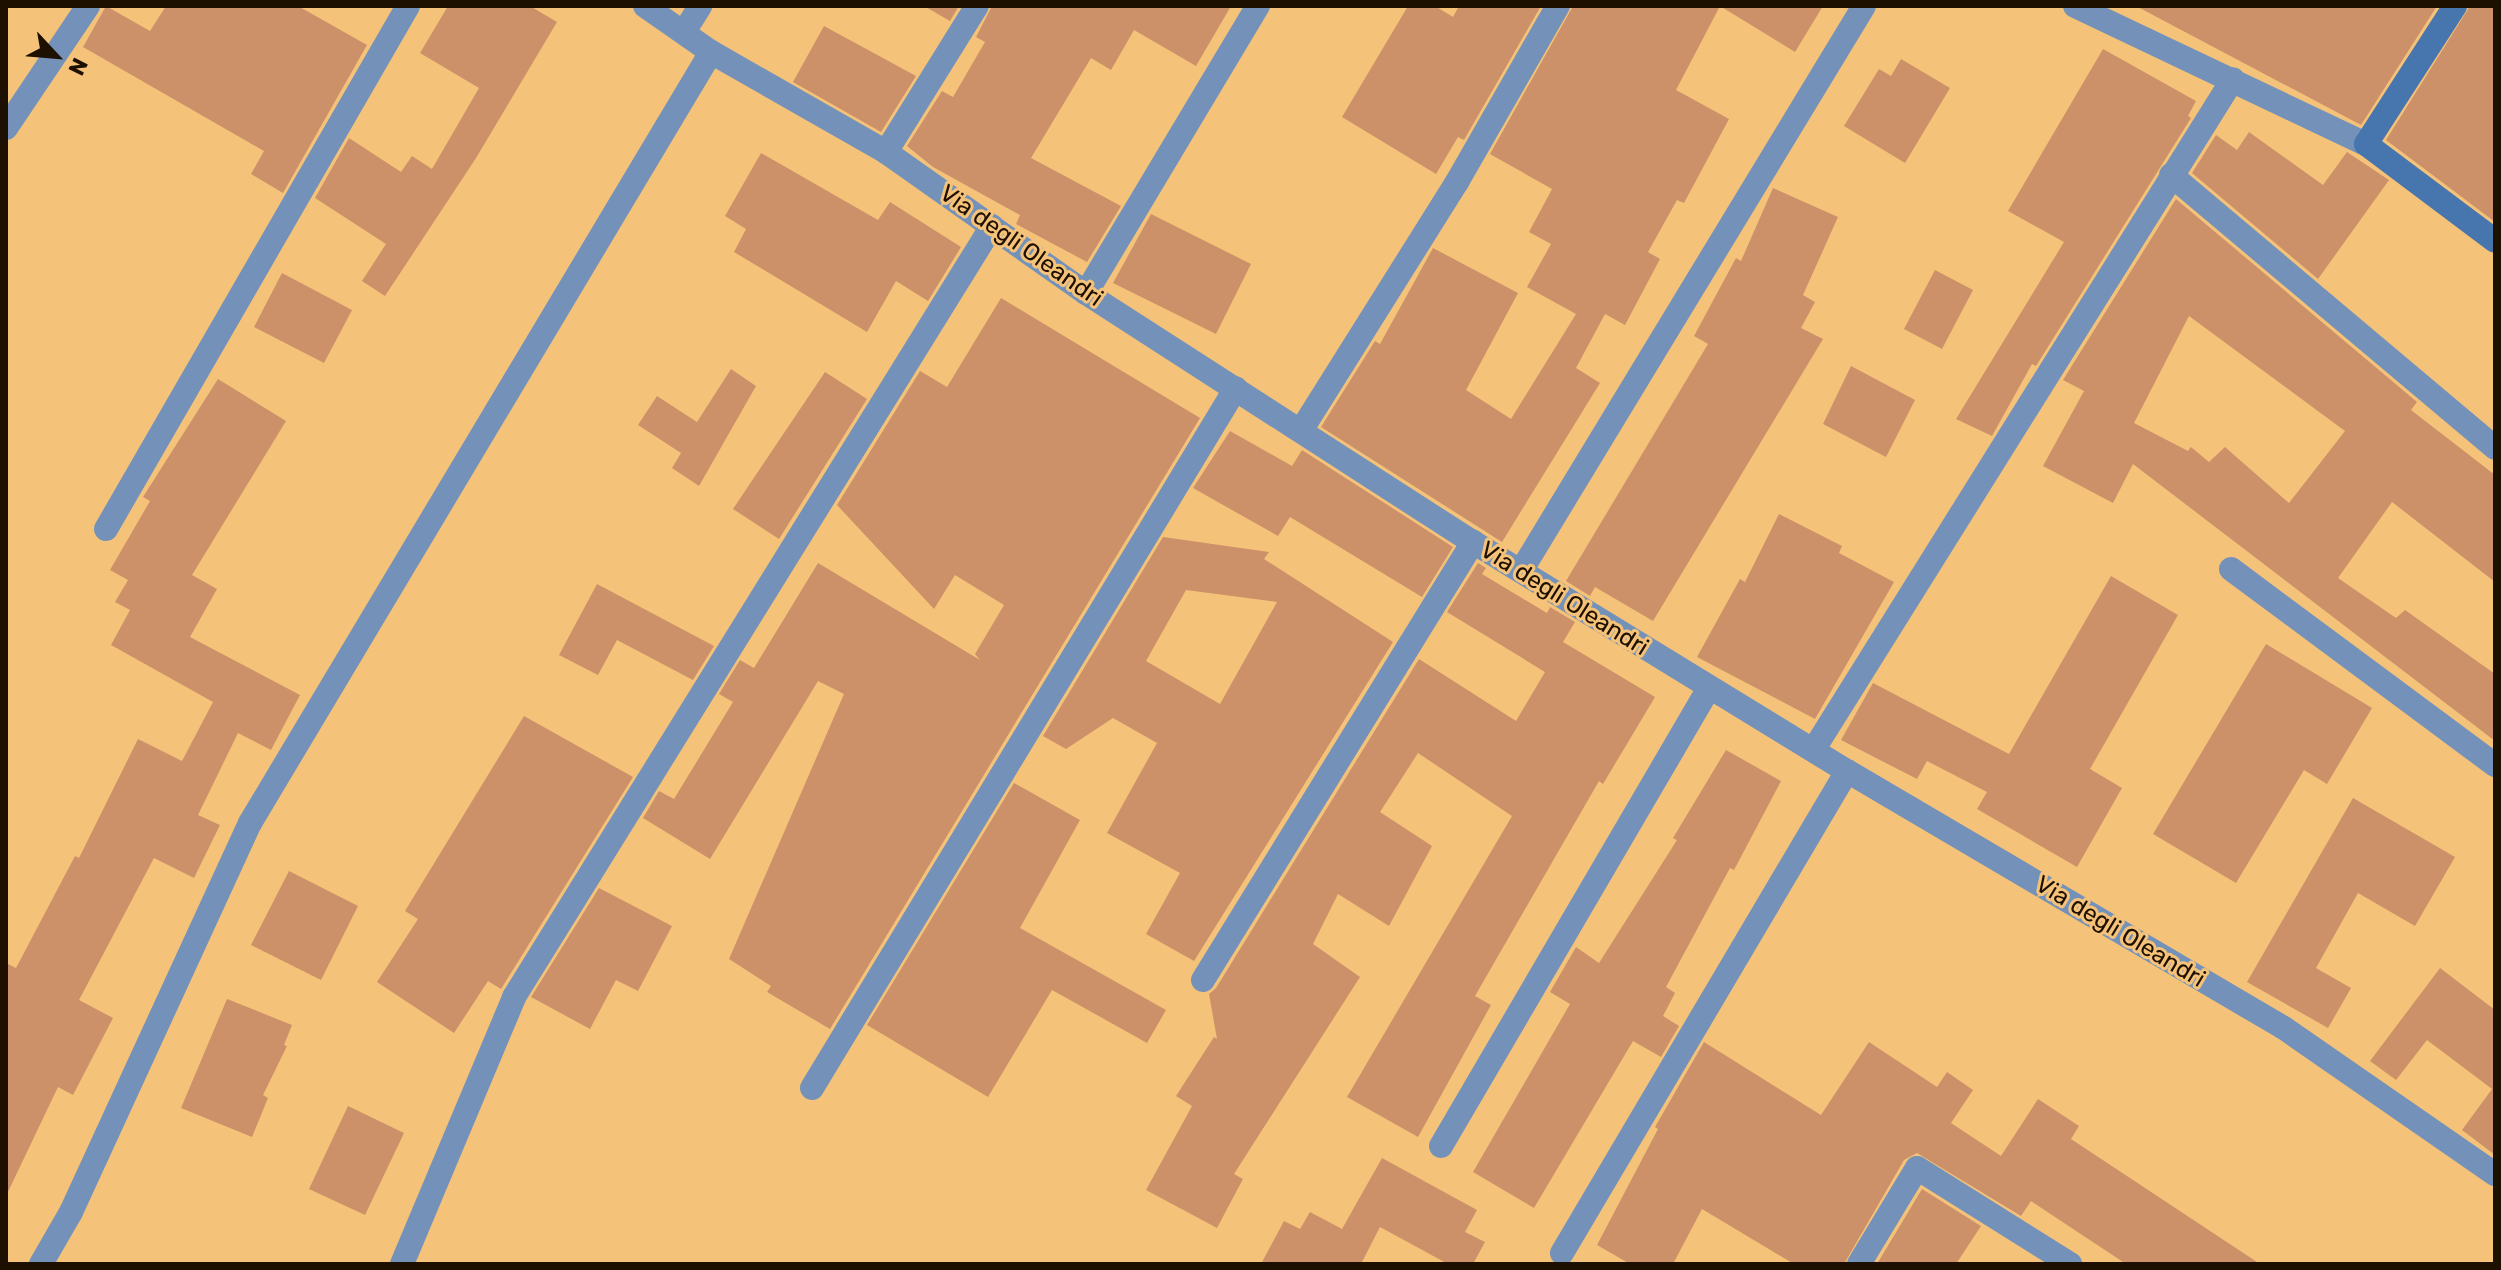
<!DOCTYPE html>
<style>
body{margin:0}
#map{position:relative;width:2501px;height:1270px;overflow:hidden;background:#f5c279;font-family:Rubik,sans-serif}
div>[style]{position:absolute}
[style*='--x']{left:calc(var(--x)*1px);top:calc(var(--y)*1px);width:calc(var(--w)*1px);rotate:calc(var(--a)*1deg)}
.building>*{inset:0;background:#cc9169}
.street>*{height:24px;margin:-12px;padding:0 12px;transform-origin:12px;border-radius:12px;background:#7492b9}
.secondary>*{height:24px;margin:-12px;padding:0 12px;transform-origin:12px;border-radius:12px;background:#4775ad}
span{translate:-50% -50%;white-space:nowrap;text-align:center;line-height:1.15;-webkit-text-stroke:6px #f5c279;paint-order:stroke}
.street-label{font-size:24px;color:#1e1000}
.frame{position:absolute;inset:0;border:8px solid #1e1000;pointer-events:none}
.north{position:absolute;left:16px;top:16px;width:80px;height:80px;-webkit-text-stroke:6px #f5c279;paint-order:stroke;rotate:116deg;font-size:22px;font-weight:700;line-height:32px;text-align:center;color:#1e1000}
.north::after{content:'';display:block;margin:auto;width:28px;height:36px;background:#1e1000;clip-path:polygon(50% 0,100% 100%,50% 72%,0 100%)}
</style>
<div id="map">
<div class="building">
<div style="clip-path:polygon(106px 6px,150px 31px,166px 6px,298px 6px,367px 45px,283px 193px,251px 174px,264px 151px,83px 47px)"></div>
<div style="clip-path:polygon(448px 6px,530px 6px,557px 22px,476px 158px,385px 296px,362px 281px,386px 244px,315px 198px,349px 138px,401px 172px,412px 156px,432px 169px,479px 88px,420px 53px)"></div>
<div style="clip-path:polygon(924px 6px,959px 6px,950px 21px)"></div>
<div style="clip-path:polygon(992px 6px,1231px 6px,1196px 66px,1134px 30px,1111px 70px,1091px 58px,1031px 158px,1121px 206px,1087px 262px,1016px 224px,1020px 215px,933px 167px,907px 146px,942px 91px,953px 97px,985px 42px,976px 37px)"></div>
<div style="clip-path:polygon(1408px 6px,1435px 6px,1453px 17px,1459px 6px,1541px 6px,1464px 140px,1458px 137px,1436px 174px,1342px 117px)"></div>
<div style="clip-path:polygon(1573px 6px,1823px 6px,1795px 52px,1720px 6px,1676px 90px,1729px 119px,1684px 203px,1677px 200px,1648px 252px,1660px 259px,1625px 325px,1605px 314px,1576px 368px,1600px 383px,1502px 542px,1321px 427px,1375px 341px,1380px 344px,1433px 248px,1518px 293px,1466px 390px,1511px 419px,1576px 314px,1527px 287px,1551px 244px,1529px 232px,1552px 189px,1490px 154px)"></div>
<div style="clip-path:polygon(2136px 6px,2437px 6px,2361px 125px)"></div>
<div style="clip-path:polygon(2470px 6px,2495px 6px,2495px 222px,2386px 140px)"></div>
<div style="clip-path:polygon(824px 26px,916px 76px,881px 132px,793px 82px)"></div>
<div style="clip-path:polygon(2103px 49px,2196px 101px,2188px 116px,2191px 118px,2036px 366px,2032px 364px,1992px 436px,1956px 419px,2064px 242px,2008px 211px)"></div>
<div style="clip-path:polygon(1901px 59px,1950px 88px,1905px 163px,1844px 126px,1879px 69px,1891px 76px)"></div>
<div style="clip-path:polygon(2249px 132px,2323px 185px,2347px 152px,2389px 180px,2318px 279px,2192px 173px,2216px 135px,2237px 150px)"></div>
<div style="clip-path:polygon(761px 153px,878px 220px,890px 202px,961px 247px,928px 301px,896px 281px,867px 332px,734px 252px,746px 229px,725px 216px)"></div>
<div style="clip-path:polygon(1773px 188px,1838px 217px,1803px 295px,1815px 302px,1801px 328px,1823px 339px,1653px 621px,1595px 587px,1590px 596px,1566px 581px,1708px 344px,1694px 336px,1736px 258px,1741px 261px)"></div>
<div style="clip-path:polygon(evenodd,2176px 199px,2417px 402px,2411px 410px,2495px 475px,2495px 582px,2392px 502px,2338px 578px,2396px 618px,2405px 610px,2495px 674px,2495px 741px,2133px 464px,2113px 503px,2043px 466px,2084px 391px,2063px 380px,2176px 199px,2189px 316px,2345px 431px,2289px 503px,2225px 447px,2209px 462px,2191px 447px,2188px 451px,2134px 423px,2189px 316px)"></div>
<div style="clip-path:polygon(1151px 214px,1251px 264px,1216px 334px,1113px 283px)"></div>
<div style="clip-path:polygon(1935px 270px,1973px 290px,1942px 349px,1904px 329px)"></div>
<div style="clip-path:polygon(282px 273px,352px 310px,324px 363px,254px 327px)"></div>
<div style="clip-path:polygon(1001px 298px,1200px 418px,830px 1029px,767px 992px,771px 986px,729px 959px,844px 694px,818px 681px,710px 859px,643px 818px,659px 791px,674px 799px,733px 702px,719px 694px,740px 660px,754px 668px,818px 563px,980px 660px,975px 654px,1004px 605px,955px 575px,934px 609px,837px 505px,920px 371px,947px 387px)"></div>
<div style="clip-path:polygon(1851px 366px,1915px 400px,1886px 457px,1823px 424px)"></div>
<div style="clip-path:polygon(731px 369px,756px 386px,699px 486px,672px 468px,681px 453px,638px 425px,657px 396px,697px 422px)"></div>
<div style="clip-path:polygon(825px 372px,867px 399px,779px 539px,733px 509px)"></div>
<div style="clip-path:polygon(218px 379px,286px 421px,192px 575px,217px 589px,190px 637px,300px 695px,271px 750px,238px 733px,198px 815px,220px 825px,194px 878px,154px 858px,79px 1000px,113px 1018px,73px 1095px,58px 1087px,6px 1196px,6px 963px,16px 968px,75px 856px,79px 858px,138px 739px,182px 761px,213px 702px,111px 645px,130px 610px,115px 602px,128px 580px,110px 570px,150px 501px,143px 497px)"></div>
<div style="clip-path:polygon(1230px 431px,1292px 466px,1302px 450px,1453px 547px,1422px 597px,1290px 517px,1278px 536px,1193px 488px)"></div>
<div style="clip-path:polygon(1779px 514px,1842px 546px,1839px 553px,1894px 582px,1815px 719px,1697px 657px,1740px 579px,1745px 582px)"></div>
<div style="clip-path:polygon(evenodd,1163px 537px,1269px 552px,1264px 559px,1393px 642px,1194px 961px,1146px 934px,1180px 873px,1107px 833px,1157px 743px,1113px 718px,1066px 749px,1043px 736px,1163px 537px,1186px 590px,1277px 602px,1220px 704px,1146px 661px,1186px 590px)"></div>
<div style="clip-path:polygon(1478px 563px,1486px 568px,1482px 574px,1547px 613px,1550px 607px,1575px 622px,1563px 642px,1655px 697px,1603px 784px,1599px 781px,1475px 996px,1491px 1005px,1418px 1137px,1347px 1097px,1512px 816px,1418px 753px,1380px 812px,1432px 846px,1389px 926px,1338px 894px,1313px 944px,1360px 977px,1234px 1174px,1243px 1179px,1217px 1228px,1146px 1190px,1192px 1106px,1176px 1096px,1214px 1037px,1217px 1039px,1209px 994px,1216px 988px,1419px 659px,1516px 721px,1545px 672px,1447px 612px)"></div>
<div style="clip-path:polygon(2111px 576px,2178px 615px,2090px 769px,2122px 788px,2077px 867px,1977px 809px,1987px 792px,1927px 761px,1917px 779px,1841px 740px,1873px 683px,2009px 754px)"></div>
<div style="clip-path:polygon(597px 584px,714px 646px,693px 680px,617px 640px,598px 675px,559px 655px)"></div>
<div style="clip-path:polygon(2266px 644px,2372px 708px,2327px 784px,2304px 770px,2236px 883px,2153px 834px)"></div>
<div style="clip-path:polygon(524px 716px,633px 777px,501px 989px,488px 981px,454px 1033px,377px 982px,418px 919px,405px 911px)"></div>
<div style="clip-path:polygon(1726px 750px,1781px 781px,1734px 870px,1730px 868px,1666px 987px,1675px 993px,1663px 1016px,1679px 1026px,1661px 1057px,1633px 1041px,1534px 1208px,1473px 1172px,1570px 1004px,1550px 992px,1576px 947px,1599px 963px,1677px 840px,1673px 838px)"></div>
<div style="clip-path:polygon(1014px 783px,1080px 820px,1020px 928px,1166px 1010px,1147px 1043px,1052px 990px,988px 1097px,867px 1025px)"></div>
<div style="clip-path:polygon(2353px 798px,2455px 857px,2415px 926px,2358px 893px,2316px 968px,2351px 988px,2328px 1028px,2247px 982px)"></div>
<div style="clip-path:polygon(289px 871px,358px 906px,321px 980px,251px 945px)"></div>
<div style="clip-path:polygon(599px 888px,672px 926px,638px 991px,616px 980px,590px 1029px,531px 997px)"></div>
<div style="clip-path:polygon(2440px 968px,2495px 1010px,2495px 1155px,2462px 1130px,2492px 1089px,2427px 1040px,2396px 1080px,2370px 1061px)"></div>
<div style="clip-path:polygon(227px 999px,292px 1025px,284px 1045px,287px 1046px,263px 1095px,268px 1098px,252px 1137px,181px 1108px)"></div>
<div style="clip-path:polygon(1704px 1042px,1821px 1115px,1869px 1042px,1937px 1087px,1947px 1072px,1973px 1090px,1951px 1123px,2001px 1156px,2038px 1099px,2079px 1126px,2071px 1139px,2260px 1264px,2126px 1264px,2031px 1201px,2021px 1216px,1917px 1153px,1904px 1160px,1844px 1264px,1794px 1264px,1702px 1209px,1673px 1264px,1630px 1264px,1597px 1245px,1658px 1129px,1655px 1127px)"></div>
<div style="clip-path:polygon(348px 1106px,404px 1133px,365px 1215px,309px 1189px)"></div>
<div style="clip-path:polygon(1382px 1158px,1477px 1210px,1465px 1232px,1485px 1242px,1473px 1264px,1448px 1264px,1380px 1227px,1361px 1264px,1261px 1264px,1284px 1221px,1300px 1229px,1310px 1212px,1342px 1229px)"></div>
<div style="clip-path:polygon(1922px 1189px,1981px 1226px,1956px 1264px,1877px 1264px)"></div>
</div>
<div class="street">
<div style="--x:645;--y:6;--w:80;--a:34.9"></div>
<div style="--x:711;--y:52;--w:202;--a:29.7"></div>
<div style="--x:886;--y:152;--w:245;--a:35.2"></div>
<div style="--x:1086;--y:293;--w:460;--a:32.8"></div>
<div style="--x:1473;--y:542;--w:439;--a:31.5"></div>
<div style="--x:1847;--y:771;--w:507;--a:30.46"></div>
<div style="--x:2284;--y:1028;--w:257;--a:34.7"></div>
<div style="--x:2075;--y:6;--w:322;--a:25.4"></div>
<div style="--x:684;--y:32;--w:31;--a:-58"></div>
<div style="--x:6;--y:128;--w:147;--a:-56.1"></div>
<div style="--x:886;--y:152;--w:172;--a:-58.1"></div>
<div style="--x:2171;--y:175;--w:424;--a:40.1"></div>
<div style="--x:1086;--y:293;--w:335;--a:-59.1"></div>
<div style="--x:1302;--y:429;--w:292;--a:-57.9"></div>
<div style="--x:1457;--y:182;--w:203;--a:-60.2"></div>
<div style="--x:106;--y:529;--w:604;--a:-60"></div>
<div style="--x:2231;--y:569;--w:329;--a:36.6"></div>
<div style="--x:1521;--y:571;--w:661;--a:-58.74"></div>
<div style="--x:1814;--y:749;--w:790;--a:-57.98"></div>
<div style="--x:1203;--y:980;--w:515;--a:-58.35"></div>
<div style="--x:812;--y:1088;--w:818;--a:-58.8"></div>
<div style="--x:1441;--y:1146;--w:531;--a:-59.67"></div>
<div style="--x:1562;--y:1253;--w:560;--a:-59.4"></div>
<div style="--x:41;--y:1264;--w:60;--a:-60"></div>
<div style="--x:71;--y:1212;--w:428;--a:-65.3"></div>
<div style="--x:250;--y:823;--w:898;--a:-59.12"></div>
<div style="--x:402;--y:1264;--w:290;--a:-67.2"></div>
<div style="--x:514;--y:997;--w:907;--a:-58.2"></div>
<div style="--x:1859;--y:1264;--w:112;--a:-58.9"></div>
<div style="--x:1917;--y:1168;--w:181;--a:32.1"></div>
</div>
<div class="secondary">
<div style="--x:2455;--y:6;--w:164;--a:122.8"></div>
<div style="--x:2366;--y:144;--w:161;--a:36.9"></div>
</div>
<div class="street-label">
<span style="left:1021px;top:246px;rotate:35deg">Via degli Oleandri</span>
<span style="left:1564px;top:599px;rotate:32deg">Via degli Oleandri</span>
<span style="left:2120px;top:932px;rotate:31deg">Via degli Oleandri</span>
</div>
<div class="frame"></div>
<div class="north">N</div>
</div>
